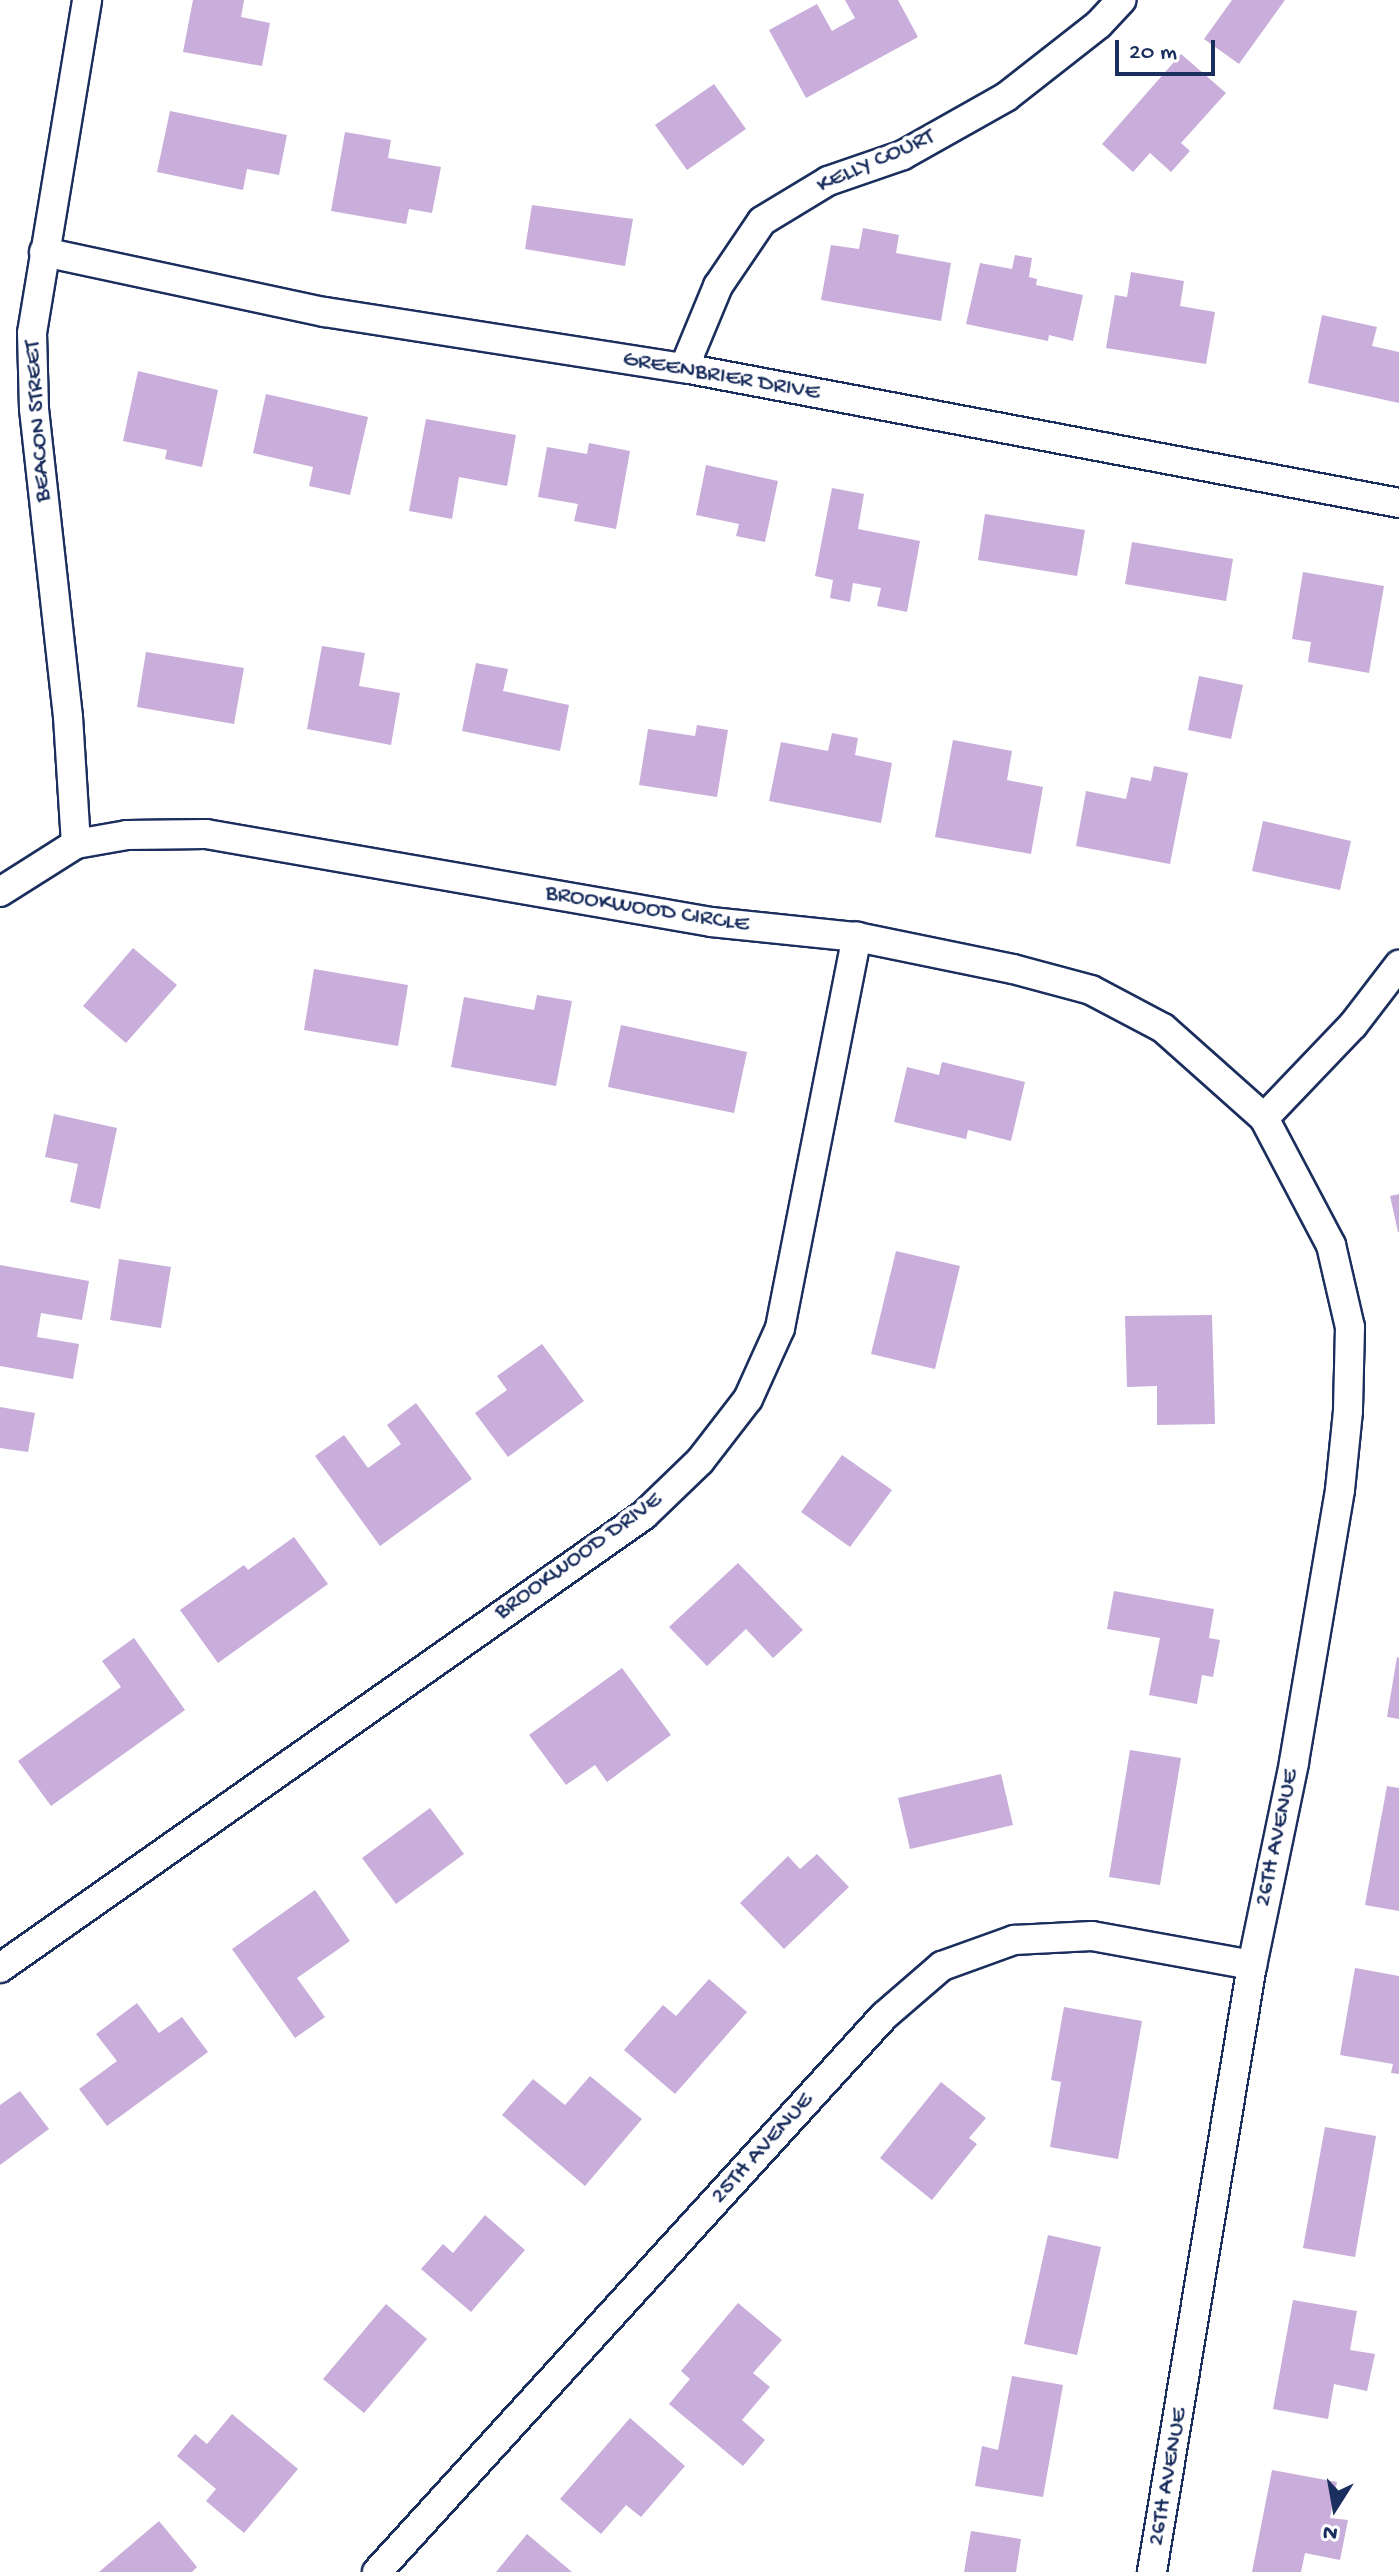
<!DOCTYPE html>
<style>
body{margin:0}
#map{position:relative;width:1399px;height:2572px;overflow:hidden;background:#fff;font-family:"Gochi Hand",sans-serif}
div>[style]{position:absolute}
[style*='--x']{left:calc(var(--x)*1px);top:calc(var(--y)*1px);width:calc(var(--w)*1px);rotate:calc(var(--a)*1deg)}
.building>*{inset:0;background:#c9addb}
.roads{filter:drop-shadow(2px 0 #1b2f5e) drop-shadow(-2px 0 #1b2f5e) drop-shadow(0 2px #1b2f5e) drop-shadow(0 -2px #1b2f5e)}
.minor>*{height:28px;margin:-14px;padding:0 14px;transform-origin:14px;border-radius:14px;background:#fff}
span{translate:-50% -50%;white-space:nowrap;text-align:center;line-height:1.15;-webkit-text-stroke:8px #fff;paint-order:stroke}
.street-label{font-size:24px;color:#1b2f5e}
.north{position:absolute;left:1295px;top:2468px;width:80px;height:80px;-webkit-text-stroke:6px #fff;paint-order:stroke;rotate:191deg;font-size:22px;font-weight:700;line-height:32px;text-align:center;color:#1b2f5e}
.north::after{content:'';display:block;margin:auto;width:28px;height:36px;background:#1b2f5e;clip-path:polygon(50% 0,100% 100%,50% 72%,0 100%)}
.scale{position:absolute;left:1115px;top:40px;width:100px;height:36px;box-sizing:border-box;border:4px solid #1b2f5e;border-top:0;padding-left:10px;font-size:24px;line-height:28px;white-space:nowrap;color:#1b2f5e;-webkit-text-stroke:6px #fff;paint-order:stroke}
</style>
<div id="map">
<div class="building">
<div style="clip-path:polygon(193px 0,244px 0,241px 17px,270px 23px,262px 66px,183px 52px)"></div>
<div style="clip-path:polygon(845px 0,898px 0,918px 37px,806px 98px,769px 30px,817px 4px,832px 31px,855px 18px)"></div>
<div style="clip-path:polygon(1232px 0,1285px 0,1239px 64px,1204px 39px)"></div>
<div style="clip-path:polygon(1181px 54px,1226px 93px,1181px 143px,1190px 151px,1171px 172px,1150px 153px,1133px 172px,1102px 144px)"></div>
<div style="clip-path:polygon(714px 84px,746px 129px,687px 170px,655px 125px)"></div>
<div style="clip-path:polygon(170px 111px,287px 135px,279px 175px,247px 169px,243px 190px,157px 172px)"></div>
<div style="clip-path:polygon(345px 132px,391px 140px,388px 158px,441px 167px,432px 213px,409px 209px,406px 224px,331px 211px)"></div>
<div style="clip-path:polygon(532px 205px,633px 219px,625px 266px,525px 249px)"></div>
<div style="clip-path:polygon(863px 228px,899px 235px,896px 253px,951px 263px,941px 321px,821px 300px,831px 245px,859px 249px)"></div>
<div style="clip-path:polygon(1015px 255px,1032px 258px,1029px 277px,1037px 279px,1036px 285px,1083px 295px,1073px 341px,1049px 335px,1048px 341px,966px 324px,980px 263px,1012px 269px)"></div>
<div style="clip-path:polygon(1131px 272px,1184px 281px,1180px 306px,1215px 312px,1206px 364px,1106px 348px,1115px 295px,1127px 297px)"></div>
<div style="clip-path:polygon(1322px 315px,1377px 327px,1372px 346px,1399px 352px,1399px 403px,1308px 383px)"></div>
<div style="clip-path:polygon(138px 371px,218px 390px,202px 467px,165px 459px,167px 450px,123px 441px)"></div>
<div style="clip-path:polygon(266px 394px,368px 417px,350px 495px,309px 486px,313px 467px,253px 453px)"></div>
<div style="clip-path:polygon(426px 419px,516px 435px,507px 486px,459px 477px,452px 519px,409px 511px)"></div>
<div style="clip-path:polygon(589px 443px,630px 451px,616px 529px,574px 521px,578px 504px,538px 497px,547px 447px,587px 454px)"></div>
<div style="clip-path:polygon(706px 465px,778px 481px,765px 542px,736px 536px,739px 524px,696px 515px)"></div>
<div style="clip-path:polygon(832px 488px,864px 494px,858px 529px,920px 541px,907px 612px,877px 606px,881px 588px,853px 583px,850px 602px,830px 598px,833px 580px,815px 576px)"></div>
<div style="clip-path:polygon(985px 514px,1085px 530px,1077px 576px,978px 560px)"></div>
<div style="clip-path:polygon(1132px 542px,1233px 559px,1226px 601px,1125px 584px)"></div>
<div style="clip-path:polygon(1303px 572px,1384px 586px,1369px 673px,1308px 662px,1311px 642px,1292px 639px)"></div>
<div style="clip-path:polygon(322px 646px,365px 653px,359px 686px,400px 693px,391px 745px,307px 729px)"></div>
<div style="clip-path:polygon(146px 652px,244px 668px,234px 724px,137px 707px)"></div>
<div style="clip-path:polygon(476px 663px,508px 669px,503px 691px,569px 705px,560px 751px,462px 731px)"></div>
<div style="clip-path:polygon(1199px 676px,1243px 685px,1231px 739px,1188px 730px)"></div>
<div style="clip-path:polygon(697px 725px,728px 730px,717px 797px,639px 785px,648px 729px,695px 736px)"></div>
<div style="clip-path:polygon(832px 733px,858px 738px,855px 755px,892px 763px,881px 823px,769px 801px,781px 742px,828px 751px)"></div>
<div style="clip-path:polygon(953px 740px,1012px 751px,1007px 780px,1043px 787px,1031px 854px,935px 837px)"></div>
<div style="clip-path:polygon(1154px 766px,1188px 773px,1170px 864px,1076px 846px,1086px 791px,1126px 799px,1131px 777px,1151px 781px)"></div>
<div style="clip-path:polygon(1263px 821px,1351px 841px,1340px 890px,1252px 871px)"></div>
<div style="clip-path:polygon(133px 948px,177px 985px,126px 1043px,83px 1006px)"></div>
<div style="clip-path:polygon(314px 969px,408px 985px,398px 1046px,304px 1030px)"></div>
<div style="clip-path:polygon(537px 995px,572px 1001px,556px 1086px,451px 1067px,464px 997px,534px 1010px)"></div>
<div style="clip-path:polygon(621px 1025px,747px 1052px,734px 1113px,608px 1087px)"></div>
<div style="clip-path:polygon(942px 1062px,1025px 1082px,1011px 1141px,968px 1130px,966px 1139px,894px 1122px,907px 1067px,939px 1075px)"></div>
<div style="clip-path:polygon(54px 1114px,117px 1128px,100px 1209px,70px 1202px,78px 1164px,45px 1157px)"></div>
<div style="clip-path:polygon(1399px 1194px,1399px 1232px,1398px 1232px,1390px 1196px)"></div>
<div style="clip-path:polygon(896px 1251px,960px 1266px,935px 1369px,871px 1354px)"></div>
<div style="clip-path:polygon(119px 1259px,171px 1267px,161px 1328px,110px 1320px)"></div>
<div style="clip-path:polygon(0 1265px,89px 1281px,82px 1320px,41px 1313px,37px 1337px,79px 1344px,73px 1379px,0 1366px)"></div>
<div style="clip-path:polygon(1212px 1315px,1215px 1424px,1157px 1425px,1157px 1386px,1127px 1387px,1125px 1316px)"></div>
<div style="clip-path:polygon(542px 1344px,584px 1401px,508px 1457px,475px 1413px,507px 1390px,497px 1376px)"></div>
<div style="clip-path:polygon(416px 1403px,472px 1479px,380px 1546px,315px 1456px,344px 1435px,368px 1468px,401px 1444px,387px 1425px)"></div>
<div style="clip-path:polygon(0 1407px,35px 1413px,28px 1452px,0 1448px)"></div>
<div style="clip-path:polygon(842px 1455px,892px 1490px,850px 1547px,801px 1512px)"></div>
<div style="clip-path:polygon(294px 1537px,328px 1584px,218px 1663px,180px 1610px,244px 1565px,248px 1570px)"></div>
<div style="clip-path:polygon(738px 1563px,803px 1630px,773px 1658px,746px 1629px,707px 1666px,669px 1627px)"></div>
<div style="clip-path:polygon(1114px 1591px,1214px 1609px,1209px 1638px,1220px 1640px,1213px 1677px,1202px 1675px,1197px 1704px,1149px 1695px,1160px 1638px,1107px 1629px)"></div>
<div style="clip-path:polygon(134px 1638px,185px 1710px,51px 1806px,18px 1761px,121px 1687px,102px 1661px)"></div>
<div style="clip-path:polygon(1397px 1657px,1399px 1658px,1399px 1719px,1387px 1717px)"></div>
<div style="clip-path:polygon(622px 1668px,671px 1735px,607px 1782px,595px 1765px,566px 1785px,529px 1735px)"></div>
<div style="clip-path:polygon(1130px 1750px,1181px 1758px,1160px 1885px,1109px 1877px)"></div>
<div style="clip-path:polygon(1001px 1774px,1013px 1825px,910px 1849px,898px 1798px)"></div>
<div style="clip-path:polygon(1387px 1786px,1399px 1788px,1399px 1911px,1365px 1905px)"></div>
<div style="clip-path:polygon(430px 1808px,464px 1854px,396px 1904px,362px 1858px)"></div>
<div style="clip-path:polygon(817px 1854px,849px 1887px,784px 1949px,740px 1903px,788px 1856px,800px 1869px)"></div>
<div style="clip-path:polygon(315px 1890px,350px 1941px,297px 1978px,325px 2017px,295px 2038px,232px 1949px)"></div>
<div style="clip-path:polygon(1355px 1968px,1399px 1976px,1399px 2074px,1391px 2073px,1393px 2064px,1340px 2055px)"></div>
<div style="clip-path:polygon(709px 1979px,747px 2012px,675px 2094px,624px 2050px,663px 2005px,676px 2016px)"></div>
<div style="clip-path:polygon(137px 2003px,159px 2033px,182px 2017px,208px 2052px,107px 2126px,79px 2089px,117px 2061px,96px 2034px)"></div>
<div style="clip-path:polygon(1064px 2007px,1142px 2021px,1118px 2159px,1050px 2147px,1061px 2082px,1051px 2080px)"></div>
<div style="clip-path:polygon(590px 2076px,642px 2119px,585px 2186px,502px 2115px,533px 2079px,565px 2105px)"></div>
<div style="clip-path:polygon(941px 2082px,986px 2118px,969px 2138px,977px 2144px,932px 2200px,880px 2158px)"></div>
<div style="clip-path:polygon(20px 2091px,49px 2129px,0 2165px,0 2105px)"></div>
<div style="clip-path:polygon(1325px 2127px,1376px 2136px,1355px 2257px,1303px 2248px)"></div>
<div style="clip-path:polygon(485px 2215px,525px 2250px,471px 2312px,421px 2269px,443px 2244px,453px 2253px)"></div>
<div style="clip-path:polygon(1048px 2235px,1101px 2247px,1077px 2355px,1024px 2344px)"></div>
<div style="clip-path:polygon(1293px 2300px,1357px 2311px,1350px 2350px,1375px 2354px,1367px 2391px,1334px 2384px,1328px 2419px,1273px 2409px)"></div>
<div style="clip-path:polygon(738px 2303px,782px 2340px,753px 2373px,770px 2387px,742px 2420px,765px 2440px,743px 2466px,669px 2404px,690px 2379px,681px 2371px)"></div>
<div style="clip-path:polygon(386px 2304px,427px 2339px,364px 2413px,323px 2379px)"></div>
<div style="clip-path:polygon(1012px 2376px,1063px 2385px,1043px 2497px,975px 2486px,982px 2446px,998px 2450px)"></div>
<div style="clip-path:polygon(232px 2414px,298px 2469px,244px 2533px,206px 2501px,216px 2489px,177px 2456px,195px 2434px,207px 2444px)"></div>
<div style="clip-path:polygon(630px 2418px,685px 2466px,641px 2517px,626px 2505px,601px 2534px,560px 2499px)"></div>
<div style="clip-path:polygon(1272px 2470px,1337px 2482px,1330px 2518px,1348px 2520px,1340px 2560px,1305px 2553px,1301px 2572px,1252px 2572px)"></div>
<div style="clip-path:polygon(159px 2521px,197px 2567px,192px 2572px,99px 2572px)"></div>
<div style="clip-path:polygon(971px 2531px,1021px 2539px,1016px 2572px,964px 2572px)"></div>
<div style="clip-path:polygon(527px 2534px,572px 2572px,496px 2572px)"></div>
</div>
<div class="roads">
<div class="minor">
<div style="--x:44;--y:252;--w:287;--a:12.1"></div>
<div style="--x:325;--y:312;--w:363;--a:8.9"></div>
<div style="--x:684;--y:368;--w:728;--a:10.69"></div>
<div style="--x:684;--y:368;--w:89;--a:-67.5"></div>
<div style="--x:718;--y:286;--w:78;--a:-55.9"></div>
<div style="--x:762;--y:221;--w:77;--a:-31.2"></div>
<div style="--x:828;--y:181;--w:79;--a:-19.1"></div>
<div style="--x:903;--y:155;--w:118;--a:-29.4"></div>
<div style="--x:1006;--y:97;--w:118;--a:-38.1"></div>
<div style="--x:1099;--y:24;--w:33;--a:-47"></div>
<div style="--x:76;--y:844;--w:127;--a:-93.6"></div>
<div style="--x:68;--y:717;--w:310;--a:-96.3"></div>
<div style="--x:34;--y:409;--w:76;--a:-91.5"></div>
<div style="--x:32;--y:333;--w:338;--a:-80.6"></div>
<div style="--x:0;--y:892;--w:90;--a:-32.3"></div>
<div style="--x:76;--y:844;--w:52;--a:-10"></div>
<div style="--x:127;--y:835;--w:79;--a:-0.7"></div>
<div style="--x:206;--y:834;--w:513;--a:9.88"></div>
<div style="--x:711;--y:922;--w:147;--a:5.9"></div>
<div style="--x:857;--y:937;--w:159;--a:11.6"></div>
<div style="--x:1013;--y:969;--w:81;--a:15.1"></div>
<div style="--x:1091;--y:990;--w:81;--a:27.8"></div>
<div style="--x:1163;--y:1028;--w:135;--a:41.7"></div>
<div style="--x:1264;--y:1118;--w:144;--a:62.2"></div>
<div style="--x:1331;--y:1245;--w:84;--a:77"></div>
<div style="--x:1350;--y:1327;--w:84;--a:91.4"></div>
<div style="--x:1348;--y:1411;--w:79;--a:95.8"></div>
<div style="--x:1340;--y:1490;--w:277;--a:99.6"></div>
<div style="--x:1294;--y:1763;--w:206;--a:101.7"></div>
<div style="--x:1252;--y:1965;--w:615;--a:99.36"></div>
<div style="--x:1264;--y:1118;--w:129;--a:-46.3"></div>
<div style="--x:1353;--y:1025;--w:76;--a:-52.5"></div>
<div style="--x:0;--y:1968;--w:787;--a:-35.12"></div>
<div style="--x:644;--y:1515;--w:78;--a:-44"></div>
<div style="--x:700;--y:1461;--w:78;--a:-52.3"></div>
<div style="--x:748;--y:1399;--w:78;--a:-65.7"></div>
<div style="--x:780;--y:1328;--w:399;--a:-78.9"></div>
<div style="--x:377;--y:2572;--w:752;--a:-47.64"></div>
<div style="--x:884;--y:2016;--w:77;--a:-40.8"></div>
<div style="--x:942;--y:1966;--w:77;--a:-19.9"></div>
<div style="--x:1014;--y:1940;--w:78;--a:-2.9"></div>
<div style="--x:1092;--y:1936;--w:163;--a:10.3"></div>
</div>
</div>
<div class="street-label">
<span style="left:876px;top:162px;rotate:-24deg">KELLY COURT</span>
<span style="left:721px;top:377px;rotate:10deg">GREENBRIER DRIVE</span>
<span style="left:39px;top:421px;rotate:-94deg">BEACON STREET</span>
<span style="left:647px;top:910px;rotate:9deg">BROOKWOOD CIRCLE</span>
<span style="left:579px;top:1557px;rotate:-36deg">BROOKWOOD DRIVE</span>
<span style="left:1278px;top:1838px;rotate:-78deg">26TH AVENUE</span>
<span style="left:763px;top:2149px;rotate:-48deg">25TH AVENUE</span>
<span style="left:1169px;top:2477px;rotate:-80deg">26TH AVENUE</span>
</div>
<div class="north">N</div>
<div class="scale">20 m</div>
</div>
